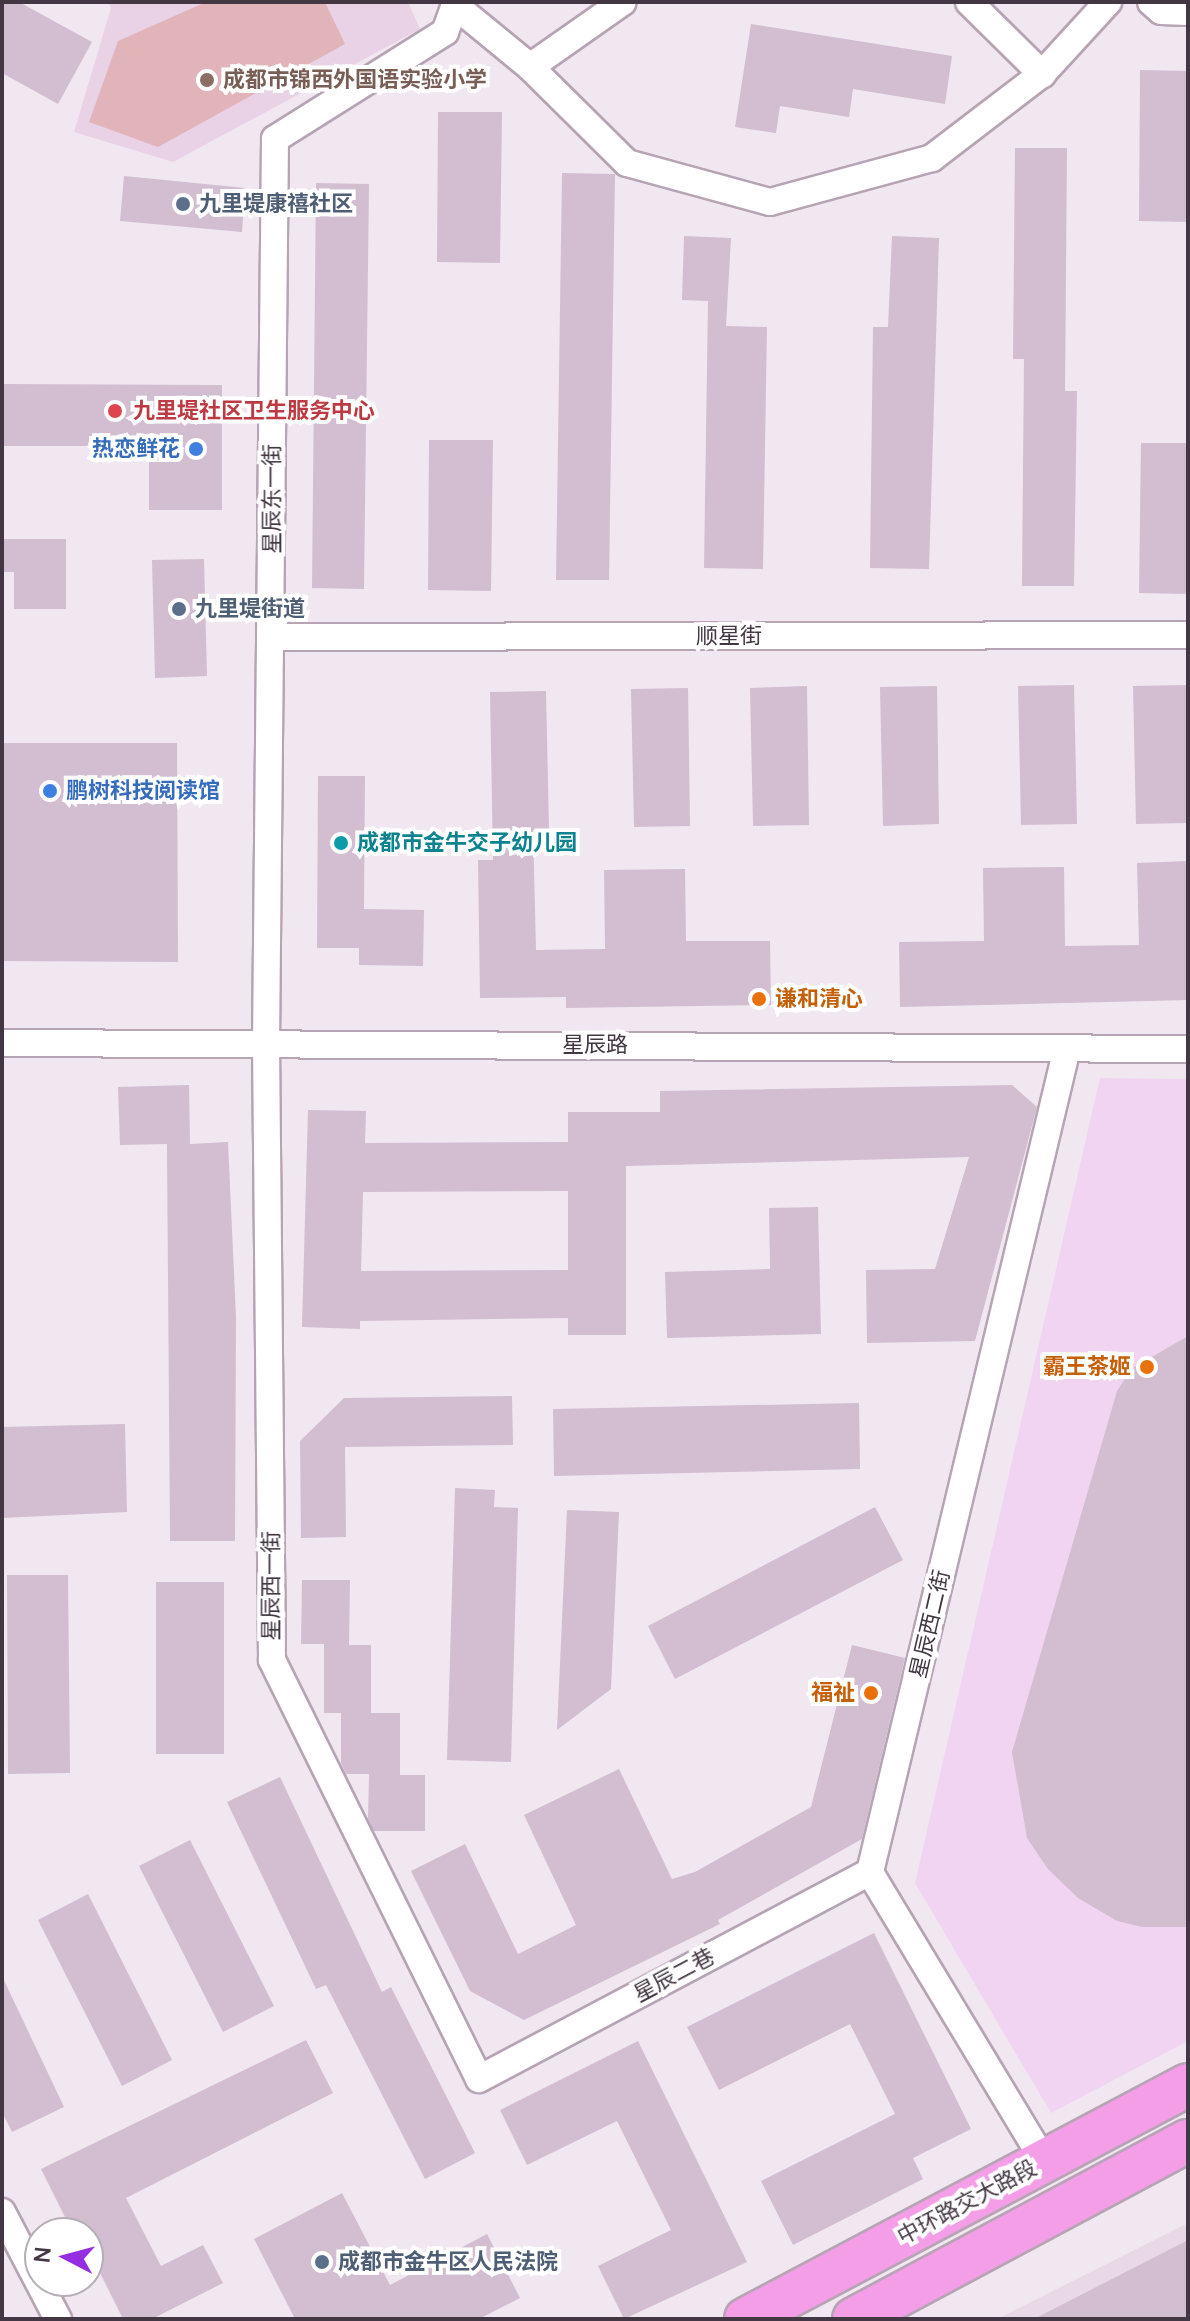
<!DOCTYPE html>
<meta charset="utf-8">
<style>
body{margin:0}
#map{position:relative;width:1190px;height:2321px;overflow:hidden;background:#f1e7f0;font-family:Manrope,"Noto Sans SC",sans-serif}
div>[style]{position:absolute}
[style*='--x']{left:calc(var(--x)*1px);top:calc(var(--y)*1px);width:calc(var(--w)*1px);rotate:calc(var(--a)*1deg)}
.residential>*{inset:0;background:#e9d9e7}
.commercial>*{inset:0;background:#f1d4f1}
.education>*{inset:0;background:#e9d2e6}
.green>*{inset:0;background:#e1b4ba}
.building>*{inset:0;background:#d2bdd1}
.roads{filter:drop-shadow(2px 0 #b6a4b4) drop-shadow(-2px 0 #b6a4b4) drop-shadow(0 2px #b6a4b4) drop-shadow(0 -2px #b6a4b4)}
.street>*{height:26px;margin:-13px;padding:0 13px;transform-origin:13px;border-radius:13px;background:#fff}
.primary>*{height:42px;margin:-21px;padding:0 21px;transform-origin:21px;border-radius:21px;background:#f39ee7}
.dots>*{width:22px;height:22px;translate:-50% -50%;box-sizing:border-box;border:4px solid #fff;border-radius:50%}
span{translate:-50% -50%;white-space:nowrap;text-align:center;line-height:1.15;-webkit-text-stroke:8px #fff;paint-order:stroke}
.education-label{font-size:22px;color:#785e54;font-weight:700}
.left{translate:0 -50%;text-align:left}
.service-label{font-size:22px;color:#4e5e75;font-weight:700}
.health-label{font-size:22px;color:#be3a42;font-weight:700}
.shop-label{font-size:22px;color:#366cbe;font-weight:700}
.right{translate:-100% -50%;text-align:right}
.street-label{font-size:22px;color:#433743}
.culture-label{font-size:22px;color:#0d838f;font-weight:700}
.food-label{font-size:22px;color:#c56008;font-weight:700}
.frame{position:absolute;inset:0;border:4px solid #433743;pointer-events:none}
.north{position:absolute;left:24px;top:2217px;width:80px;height:80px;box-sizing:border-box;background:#fff;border:2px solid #b4afb4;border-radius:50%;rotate:276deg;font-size:22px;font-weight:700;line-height:32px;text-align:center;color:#433743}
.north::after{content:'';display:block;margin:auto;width:28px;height:36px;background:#952de2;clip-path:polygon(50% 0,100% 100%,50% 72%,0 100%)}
</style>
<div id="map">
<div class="residential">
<div style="clip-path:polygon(1188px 2223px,1188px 2319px,997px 2319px)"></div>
</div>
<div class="commercial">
<div style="clip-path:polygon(1100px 1078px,1188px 1079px,1188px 2041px,1051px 2113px,915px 1883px)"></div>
</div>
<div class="education">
<div style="clip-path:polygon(108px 2px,408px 2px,420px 29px,173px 162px,74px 132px,111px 8px)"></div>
</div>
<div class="green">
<div style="clip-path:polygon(206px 2px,325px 2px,345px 44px,158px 147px,89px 122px,118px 41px)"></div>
</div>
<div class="building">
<div style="clip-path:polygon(2px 2px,19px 2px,92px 42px,58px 104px,2px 73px)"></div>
<div style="clip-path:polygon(751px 24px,952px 56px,945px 104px,853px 89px,849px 117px,780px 106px,776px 133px,735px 127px)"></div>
<div style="clip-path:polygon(1140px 70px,1188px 71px,1188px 222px,1139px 221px)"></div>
<div style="clip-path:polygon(438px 112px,502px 112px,500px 263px,437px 262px)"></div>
<div style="clip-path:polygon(1015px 148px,1067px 148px,1065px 391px,1077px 391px,1074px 586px,1022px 586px,1024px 359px,1013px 359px)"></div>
<div style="clip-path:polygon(562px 173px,615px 174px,609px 580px,556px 580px)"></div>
<div style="clip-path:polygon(124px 176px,245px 188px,242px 232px,120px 221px)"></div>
<div style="clip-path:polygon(316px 183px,369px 184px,364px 589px,312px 588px)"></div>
<div style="clip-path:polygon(684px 236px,731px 238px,726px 326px,767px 327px,763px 569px,704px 568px,708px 301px,682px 300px)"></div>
<div style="clip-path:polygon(892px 236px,939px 238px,929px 569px,870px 568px,873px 327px,888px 327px)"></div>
<div style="clip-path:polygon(2px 384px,222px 385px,222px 510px,149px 510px,149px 446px,2px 446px)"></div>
<div style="clip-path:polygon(429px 440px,493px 440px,491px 591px,428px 590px)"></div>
<div style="clip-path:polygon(1141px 443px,1188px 443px,1188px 594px,1139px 593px)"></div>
<div style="clip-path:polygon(2px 539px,66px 539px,66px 609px,14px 609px,14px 572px,2px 572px)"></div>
<div style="clip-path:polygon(204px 559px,207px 676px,155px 678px,152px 560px)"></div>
<div style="clip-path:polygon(1074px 685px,1077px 824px,1021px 825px,1018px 686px)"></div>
<div style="clip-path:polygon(1188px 685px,1188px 823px,1136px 824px,1133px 686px)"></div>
<div style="clip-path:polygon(807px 686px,809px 825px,753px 826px,750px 688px)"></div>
<div style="clip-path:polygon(937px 686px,939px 824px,883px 826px,880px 687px)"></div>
<div style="clip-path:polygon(688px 688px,690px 826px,634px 827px,631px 689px)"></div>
<div style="clip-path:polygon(546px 691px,549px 829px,533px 830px,536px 950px,605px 949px,604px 870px,685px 869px,686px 941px,770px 941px,771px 1005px,566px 1008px,566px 997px,480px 998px,478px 860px,493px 860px,490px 692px)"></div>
<div style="clip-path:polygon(2px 743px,177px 743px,178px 962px,2px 961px)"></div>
<div style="clip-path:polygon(318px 776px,365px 776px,364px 909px,424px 910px,423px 966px,359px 965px,359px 948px,317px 948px)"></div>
<div style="clip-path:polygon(1188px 861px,1188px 1000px,900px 1007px,899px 942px,984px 941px,983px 868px,1064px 867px,1065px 946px,1139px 945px,1137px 863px)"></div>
<div style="clip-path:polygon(189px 1085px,190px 1144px,228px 1142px,236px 1317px,235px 1541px,170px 1541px,167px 1144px,120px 1145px,118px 1087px)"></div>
<div style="clip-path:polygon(evenodd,1012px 1085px,1037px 1107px,975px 1341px,867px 1343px,866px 1270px,935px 1269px,969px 1157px,626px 1166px,626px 1335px,568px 1335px,568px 1318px,360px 1321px,360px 1329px,302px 1327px,308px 1110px,366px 1111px,365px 1143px,568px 1142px,568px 1112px,660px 1112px,660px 1091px,1012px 1085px,568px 1191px,568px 1270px,361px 1271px,363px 1192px,568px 1191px)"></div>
<div style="clip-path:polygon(818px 1207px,821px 1334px,667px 1338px,665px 1272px,770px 1269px,769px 1208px)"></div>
<div style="clip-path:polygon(1188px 1336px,1188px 1927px,1142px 1927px,1117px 1921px,1078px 1898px,1048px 1869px,1027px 1838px,1012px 1752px,1117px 1391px,1131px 1369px)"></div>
<div style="clip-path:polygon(512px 1396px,513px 1445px,345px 1447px,346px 1537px,301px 1538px,300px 1441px,344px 1398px)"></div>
<div style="clip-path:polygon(859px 1403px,860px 1469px,554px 1476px,553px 1409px)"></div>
<div style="clip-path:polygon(125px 1424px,127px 1512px,2px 1518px,2px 1427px)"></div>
<div style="clip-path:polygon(455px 1488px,495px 1490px,494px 1507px,518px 1508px,511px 1762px,447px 1760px)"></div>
<div style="clip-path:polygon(875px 1507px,903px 1560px,675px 1679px,648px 1626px)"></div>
<div style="clip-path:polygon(567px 1510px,619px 1512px,611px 1689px,557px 1730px)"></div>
<div style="clip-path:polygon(7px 1575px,68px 1575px,70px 1773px,8px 1774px)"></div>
<div style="clip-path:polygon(302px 1580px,350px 1580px,349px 1645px,371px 1645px,371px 1713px,400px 1713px,400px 1775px,425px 1775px,425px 1831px,374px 1831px,368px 1819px,369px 1774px,346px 1774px,341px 1763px,341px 1713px,324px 1713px,324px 1644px,301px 1644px)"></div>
<div style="clip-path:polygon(156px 1582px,224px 1582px,224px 1754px,156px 1754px)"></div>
<div style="clip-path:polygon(852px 1645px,905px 1658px,862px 1839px,718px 1920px,720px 1924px,524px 2020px,470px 1991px,411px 1871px,465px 1844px,518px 1954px,576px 1925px,524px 1815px,619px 1769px,672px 1879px,695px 1872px,811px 1807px)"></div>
<div style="clip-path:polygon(280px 1777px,382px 1992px,391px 1987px,475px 2153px,425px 2179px,326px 1985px,316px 1989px,227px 1802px)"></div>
<div style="clip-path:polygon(190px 1840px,274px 2006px,223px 2032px,139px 1866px)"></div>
<div style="clip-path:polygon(88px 1894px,172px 2060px,122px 2086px,38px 1920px)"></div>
<div style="clip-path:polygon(874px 1933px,971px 2129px,913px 2158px,923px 2179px,793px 2245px,761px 2181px,895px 2114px,850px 2024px,719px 2090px,687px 2027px)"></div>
<div style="clip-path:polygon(2px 1976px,64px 2107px,12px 2132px,2px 2112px)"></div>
<div style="clip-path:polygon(306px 2040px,333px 2093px,126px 2198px,161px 2266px,203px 2245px,223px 2283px,152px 2319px,123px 2319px,97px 2267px,88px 2271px,88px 2233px,73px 2233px,41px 2169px)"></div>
<div style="clip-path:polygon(638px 2041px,747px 2262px,624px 2319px,598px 2266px,671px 2230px,617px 2121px,527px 2165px,500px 2110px)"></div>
<div style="clip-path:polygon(342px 2193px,390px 2285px,487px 2234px,520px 2298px,479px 2319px,295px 2319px,254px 2239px)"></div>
<div style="clip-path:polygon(1188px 2240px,1188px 2319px,1034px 2319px)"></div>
</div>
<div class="roads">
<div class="street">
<div style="--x:456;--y:2;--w:32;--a:110"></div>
<div style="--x:445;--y:32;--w:201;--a:147.8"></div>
<div style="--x:275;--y:139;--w:905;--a:90.57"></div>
<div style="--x:266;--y:1044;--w:616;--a:89.44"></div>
<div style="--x:272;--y:1660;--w:467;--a:63.7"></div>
<div style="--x:479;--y:2079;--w:442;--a:-27.9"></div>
<div style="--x:969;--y:2;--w:103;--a:44.6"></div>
<div style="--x:1151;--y:2;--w:13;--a:42"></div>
<div style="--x:1161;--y:11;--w:27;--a:2"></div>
<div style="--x:457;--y:7;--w:94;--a:39.4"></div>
<div style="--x:530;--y:67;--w:136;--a:44.7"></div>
<div style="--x:627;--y:163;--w:148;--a:15.3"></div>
<div style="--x:770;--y:202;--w:168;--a:-15.2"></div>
<div style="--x:932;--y:158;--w:138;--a:-37.4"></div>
<div style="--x:1042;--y:74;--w:98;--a:-47.5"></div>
<div style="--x:530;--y:67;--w:113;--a:-35"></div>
<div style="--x:271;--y:637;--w:917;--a:-0.12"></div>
<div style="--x:2;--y:1043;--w:1186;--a:0.29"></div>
<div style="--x:1044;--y:2161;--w:337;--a:-121.1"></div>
<div style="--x:870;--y:1872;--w:847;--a:-76.55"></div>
<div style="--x:2;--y:2212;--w:121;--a:62.4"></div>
</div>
<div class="primary">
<div style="--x:746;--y:2319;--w:500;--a:-27.9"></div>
<div style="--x:854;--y:2319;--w:378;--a:-28.1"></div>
</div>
</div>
<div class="dots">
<div style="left:207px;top:80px;background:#8d6e63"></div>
<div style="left:183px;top:204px;background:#5c6f8a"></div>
<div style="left:115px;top:411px;background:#e0444e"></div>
<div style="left:196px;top:449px;background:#3f7fe0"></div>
<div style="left:179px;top:609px;background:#5c6f8a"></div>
<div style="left:50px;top:791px;background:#3f7fe0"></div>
<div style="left:341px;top:843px;background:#0f9aa8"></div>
<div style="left:759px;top:999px;background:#e8710a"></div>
<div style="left:1147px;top:1367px;background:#e8710a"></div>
<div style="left:871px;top:1693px;background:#e8710a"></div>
<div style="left:322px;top:2262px;background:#5c6f8a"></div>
</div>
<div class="education-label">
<span class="left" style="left:223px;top:80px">成都市锦西外国语实验小学</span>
</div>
<div class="service-label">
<span class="left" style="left:199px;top:204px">九里堤康禧社区</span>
<span class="left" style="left:195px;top:609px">九里堤街道</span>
<span class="left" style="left:338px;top:2262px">成都市金牛区人民法院</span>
</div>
<div class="health-label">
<span class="left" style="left:133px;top:411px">九里堤社区卫生服务中心</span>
</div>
<div class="shop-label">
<span class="right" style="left:180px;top:449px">热恋鲜花</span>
<span class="left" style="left:66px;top:791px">鹏树科技阅读馆</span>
</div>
<div class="street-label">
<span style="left:272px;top:499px;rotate:-90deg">星辰东一街</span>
<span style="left:729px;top:636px">顺星街</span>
<span style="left:595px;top:1045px">星辰路</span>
<span style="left:271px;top:1586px;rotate:-90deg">星辰西一街</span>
<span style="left:930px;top:1624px;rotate:-77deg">星辰西二街</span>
<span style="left:674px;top:1975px;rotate:-28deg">星辰二巷</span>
<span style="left:967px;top:2202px;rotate:-28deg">中环路交大路段</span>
</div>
<div class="culture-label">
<span class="left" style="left:357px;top:843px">成都市金牛交子幼儿园</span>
</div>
<div class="food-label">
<span class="left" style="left:775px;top:999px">谦和清心</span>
<span class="right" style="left:1131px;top:1367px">霸王茶姬</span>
<span class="right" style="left:855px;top:1693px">福祉</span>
</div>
<div class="frame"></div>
<div class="north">N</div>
</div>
